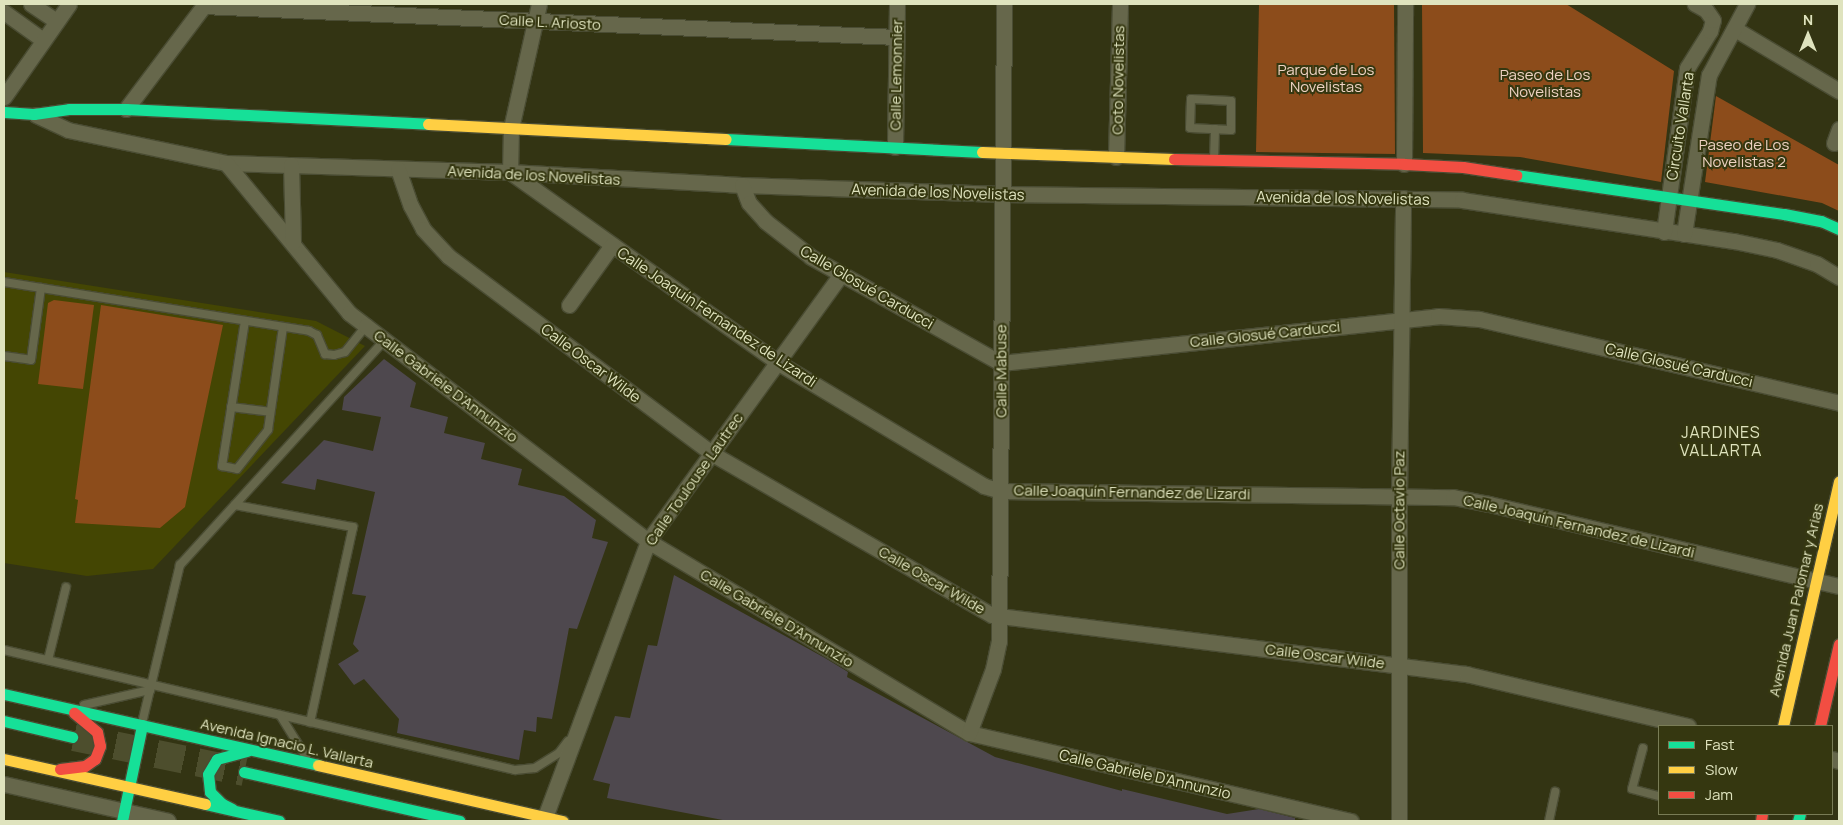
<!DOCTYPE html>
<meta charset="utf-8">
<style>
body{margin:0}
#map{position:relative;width:1843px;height:825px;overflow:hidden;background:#333413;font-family:Manrope,sans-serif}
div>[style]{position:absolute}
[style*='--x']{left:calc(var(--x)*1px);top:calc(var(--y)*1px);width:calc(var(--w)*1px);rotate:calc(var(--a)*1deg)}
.built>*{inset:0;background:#444603}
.green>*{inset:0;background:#8c4c1b}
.building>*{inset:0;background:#4e484e}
.highway-tunnel>*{height:28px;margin-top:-14px;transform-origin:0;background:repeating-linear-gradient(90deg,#4d4e2d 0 28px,transparent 0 42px)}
.roads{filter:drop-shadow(1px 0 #4a4c33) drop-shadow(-1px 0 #4a4c33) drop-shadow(0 1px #4a4c33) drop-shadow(0 -1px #4a4c33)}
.lane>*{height:8px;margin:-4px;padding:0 4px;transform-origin:4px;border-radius:4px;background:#66674b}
.street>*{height:15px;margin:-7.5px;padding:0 7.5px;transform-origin:7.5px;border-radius:7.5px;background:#66674b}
.fast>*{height:11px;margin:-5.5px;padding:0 5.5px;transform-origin:5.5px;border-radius:5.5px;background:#16e098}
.slow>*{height:11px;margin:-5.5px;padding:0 5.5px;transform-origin:5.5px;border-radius:5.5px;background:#ffcf43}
.jam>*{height:11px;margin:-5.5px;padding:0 5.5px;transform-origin:5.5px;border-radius:5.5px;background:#f24e42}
span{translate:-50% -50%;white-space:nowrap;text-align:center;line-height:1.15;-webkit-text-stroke:4px #353710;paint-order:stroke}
.street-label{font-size:15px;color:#dfe3be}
.park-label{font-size:15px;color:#eed2c2}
.neighbourhood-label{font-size:16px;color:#dfe3be;letter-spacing:1px}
.frame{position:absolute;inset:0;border:5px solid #dfe3be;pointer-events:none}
.legend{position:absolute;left:1658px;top:725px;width:175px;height:90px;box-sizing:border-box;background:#353710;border:1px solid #797c56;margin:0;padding:6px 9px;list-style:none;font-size:15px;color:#dfe3be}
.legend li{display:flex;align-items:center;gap:10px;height:25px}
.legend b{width:25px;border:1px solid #797c56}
.north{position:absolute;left:1783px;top:10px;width:50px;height:50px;-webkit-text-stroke:4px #353710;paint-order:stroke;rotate:0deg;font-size:14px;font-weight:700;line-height:20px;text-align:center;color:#dfe3be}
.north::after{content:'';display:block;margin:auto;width:18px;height:22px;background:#dfe3be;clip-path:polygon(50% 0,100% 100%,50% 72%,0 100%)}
</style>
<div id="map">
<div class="built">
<div style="clip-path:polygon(4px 272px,316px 321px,365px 346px,153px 569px,87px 576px,4px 563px)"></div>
</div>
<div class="green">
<div style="clip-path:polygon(1259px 4px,1394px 4px,1395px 154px,1256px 152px)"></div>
<div style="clip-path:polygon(1422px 4px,1566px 4px,1674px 71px,1661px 182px,1520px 157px,1423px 153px)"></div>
<div style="clip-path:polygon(1716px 96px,1839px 165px,1839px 211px,1822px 203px,1705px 182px)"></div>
<div style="clip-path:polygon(54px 300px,94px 305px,83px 389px,38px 384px,48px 303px)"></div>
<div style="clip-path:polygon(101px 305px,223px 325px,185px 507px,160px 528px,75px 523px,78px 500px,75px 499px)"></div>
</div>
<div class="building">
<div style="clip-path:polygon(384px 359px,416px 383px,410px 407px,448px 417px,444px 433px,485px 443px,481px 459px,522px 469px,518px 485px,564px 496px,596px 520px,592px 538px,608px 542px,577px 629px,569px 628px,552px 719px,537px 717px,536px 732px,524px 730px,519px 760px,397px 733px,399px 719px,364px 679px,354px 685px,338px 664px,359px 651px,353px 644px,366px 596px,352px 594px,375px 492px,317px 479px,315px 490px,281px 483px,324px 440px,373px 451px,381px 417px,342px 410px,344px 397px)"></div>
<div style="clip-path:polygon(674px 575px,825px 658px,848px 672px,847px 677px,995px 757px,1122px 791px,1122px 789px,1227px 814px,1259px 809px,1295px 818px,1295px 821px,728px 821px,607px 798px,610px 784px,593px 780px,615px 716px,630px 718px,648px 645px,657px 646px)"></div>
</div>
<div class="highway-tunnel">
<div style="--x:74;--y:737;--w:174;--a:11.6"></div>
</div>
<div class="roads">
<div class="lane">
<div style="--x:1191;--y:99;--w:40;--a:2.9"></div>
<div style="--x:1231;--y:101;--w:29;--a:90"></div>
<div style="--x:1231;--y:130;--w:41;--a:-177.2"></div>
<div style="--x:1190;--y:128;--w:29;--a:-88"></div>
<div style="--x:1214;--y:159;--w:30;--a:-88"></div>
<div style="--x:4;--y:282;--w:309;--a:9.1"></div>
<div style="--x:309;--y:331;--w:9;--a:27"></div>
<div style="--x:317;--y:335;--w:21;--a:67"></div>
<div style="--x:325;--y:354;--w:9;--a:6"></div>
<div style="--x:334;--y:355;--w:11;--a:-15"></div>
<div style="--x:345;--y:352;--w:33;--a:-51"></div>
<div style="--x:245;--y:321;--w:147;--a:99"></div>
<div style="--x:222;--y:466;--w:15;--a:11"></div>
<div style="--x:237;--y:469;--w:50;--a:-51.5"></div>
<div style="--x:268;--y:430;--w:104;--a:-81.7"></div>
<div style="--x:4;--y:356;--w:27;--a:8"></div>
<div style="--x:31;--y:360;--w:73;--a:-82.1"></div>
<div style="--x:231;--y:407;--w:39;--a:7"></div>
<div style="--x:235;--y:505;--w:120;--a:10.6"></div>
<div style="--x:353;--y:527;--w:200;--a:102.4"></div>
<div style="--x:4;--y:650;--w:525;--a:13.22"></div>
<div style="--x:515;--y:770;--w:20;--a:-6"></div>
<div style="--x:535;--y:768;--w:28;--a:-32"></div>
<div style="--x:559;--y:753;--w:15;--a:-53"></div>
<div style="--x:48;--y:660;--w:75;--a:-76.1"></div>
<div style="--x:84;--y:705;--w:68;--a:-12.8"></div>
<div style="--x:280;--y:715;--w:49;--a:58.2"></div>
<div style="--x:142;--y:723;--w:163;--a:-76.5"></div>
<div style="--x:180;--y:565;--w:304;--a:-47.7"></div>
<div style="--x:1643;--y:748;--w:42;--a:105"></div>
<div style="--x:1632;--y:789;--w:28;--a:15"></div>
<div style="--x:1549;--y:821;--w:30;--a:-78"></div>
</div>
<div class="street">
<div style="--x:31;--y:4;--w:30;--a:34"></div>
<div style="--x:539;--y:4;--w:127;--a:102.7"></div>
<div style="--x:511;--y:128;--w:44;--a:91.3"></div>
<div style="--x:510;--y:172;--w:328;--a:35.4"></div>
<div style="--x:777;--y:362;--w:241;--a:30.9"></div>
<div style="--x:984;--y:486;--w:18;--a:16"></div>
<div style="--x:1001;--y:491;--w:452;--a:0.8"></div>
<div style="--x:1453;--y:497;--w:37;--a:11"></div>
<div style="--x:1489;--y:504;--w:359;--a:13.2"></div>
<div style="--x:203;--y:6;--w:694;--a:2.56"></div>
<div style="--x:4;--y:12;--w:48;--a:35.7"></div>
<div style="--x:1735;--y:29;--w:121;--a:30.8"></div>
<div style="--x:4;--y:97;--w:113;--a:-55"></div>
<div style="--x:126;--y:109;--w:131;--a:-53"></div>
<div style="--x:36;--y:115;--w:35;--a:25"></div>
<div style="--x:68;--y:130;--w:161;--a:11.8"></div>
<div style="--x:226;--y:163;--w:284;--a:1.8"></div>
<div style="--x:510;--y:172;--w:232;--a:3.2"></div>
<div style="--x:742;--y:185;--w:260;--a:2"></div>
<div style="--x:1002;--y:194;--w:460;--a:0.7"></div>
<div style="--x:1462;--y:200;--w:275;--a:8.6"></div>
<div style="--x:1734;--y:241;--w:44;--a:11.8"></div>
<div style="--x:1777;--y:250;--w:42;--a:19.3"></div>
<div style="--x:1817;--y:264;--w:26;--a:31"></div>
<div style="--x:1834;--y:143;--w:15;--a:-70"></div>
<div style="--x:895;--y:147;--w:143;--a:-89.2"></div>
<div style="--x:1116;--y:157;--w:153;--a:-88.5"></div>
<div style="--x:226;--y:163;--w:194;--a:50.6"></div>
<div style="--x:349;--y:313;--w:21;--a:37"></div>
<div style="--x:366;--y:326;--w:355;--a:37.3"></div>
<div style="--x:648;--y:541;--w:374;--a:30.9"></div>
<div style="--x:969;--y:733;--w:392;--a:13"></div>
<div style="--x:1404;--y:164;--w:160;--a:-89.6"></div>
<div style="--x:291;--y:165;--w:77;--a:88.5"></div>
<div style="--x:398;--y:169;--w:39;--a:71"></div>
<div style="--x:411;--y:206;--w:26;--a:62"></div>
<div style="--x:423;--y:229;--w:37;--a:47"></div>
<div style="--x:448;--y:256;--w:329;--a:36.8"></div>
<div style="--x:711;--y:453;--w:324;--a:30"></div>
<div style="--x:992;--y:615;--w:478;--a:7.1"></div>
<div style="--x:1466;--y:674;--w:228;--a:13.2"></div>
<div style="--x:742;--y:185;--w:19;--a:69"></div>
<div style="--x:749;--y:203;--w:24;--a:48"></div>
<div style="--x:765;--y:221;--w:58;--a:38"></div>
<div style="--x:811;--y:257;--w:218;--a:29.2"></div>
<div style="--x:1001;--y:363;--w:440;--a:-6.1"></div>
<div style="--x:1438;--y:316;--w:41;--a:4.2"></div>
<div style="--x:1479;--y:319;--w:370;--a:13.1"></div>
<div style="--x:1664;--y:232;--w:166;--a:-82"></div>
<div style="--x:1687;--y:68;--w:44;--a:-58.1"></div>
<div style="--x:1710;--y:31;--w:11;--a:-75"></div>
<div style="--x:1713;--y:20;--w:12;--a:-125"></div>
<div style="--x:1706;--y:10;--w:13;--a:-151"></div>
<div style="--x:1684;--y:234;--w:161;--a:-81.1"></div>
<div style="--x:1709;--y:75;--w:81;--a:-61.8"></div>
<div style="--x:569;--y:305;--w:74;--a:-54.4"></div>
<div style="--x:969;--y:733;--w:68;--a:-69.4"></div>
<div style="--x:993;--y:669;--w:29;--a:-78"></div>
<div style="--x:999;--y:641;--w:637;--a:-89.55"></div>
<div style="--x:1832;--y:759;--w:7;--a:16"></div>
<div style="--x:4;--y:784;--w:168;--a:12.7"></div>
<div style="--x:545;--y:817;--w:295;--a:-69.5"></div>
<div style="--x:648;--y:541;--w:329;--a:-54.1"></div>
<div style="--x:1399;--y:821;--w:325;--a:-90"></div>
<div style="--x:1399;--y:496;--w:298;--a:-89.2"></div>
</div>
<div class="fast">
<div style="--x:4;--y:112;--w:30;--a:4"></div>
<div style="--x:34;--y:114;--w:35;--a:-8"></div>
<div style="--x:69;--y:109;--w:57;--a:0"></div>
<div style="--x:126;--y:109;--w:302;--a:2.8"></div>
<div style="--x:726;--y:139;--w:256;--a:2.9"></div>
<div style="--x:1516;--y:175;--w:271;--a:8.3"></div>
<div style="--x:1784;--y:214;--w:38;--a:11"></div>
<div style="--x:1821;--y:221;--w:20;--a:24"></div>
<div style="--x:4;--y:694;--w:322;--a:12.7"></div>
<div style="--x:4;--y:721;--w:70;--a:13.2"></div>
<div style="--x:244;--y:772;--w:221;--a:12.8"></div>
<div style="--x:205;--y:804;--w:76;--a:12.9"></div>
<div style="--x:232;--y:809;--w:11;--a:-153"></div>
<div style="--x:222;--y:804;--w:17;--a:-135"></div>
<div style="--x:210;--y:792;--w:18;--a:-96"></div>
<div style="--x:208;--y:774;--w:17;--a:-59"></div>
<div style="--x:217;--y:759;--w:31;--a:-15"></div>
<div style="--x:122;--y:821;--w:98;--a:-78.2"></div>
<div style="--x:1798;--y:821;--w:7;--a:-74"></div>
</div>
<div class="slow">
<div style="--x:428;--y:124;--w:298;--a:2.9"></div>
<div style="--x:982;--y:152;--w:192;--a:2.1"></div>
<div style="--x:1783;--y:726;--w:251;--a:-77.1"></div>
<div style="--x:4;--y:759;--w:206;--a:12.6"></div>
<div style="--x:318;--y:765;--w:251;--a:12.9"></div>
</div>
<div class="jam">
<div style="--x:1174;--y:159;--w:230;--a:1.2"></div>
<div style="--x:1404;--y:164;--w:59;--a:2.9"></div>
<div style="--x:1463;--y:167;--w:54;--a:8.6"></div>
<div style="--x:1820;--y:726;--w:84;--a:-77"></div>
<div style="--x:60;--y:769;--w:25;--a:-7"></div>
<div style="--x:85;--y:766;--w:12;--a:-35"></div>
<div style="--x:95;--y:759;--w:14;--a:-69"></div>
<div style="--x:100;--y:746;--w:14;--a:-102"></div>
<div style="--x:97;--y:732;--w:30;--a:-140"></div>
<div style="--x:1761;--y:821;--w:7;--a:-82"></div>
</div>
</div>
<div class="street-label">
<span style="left:550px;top:22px;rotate:3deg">Calle L. Ariosto</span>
<span style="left:896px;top:75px;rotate:-89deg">Calle Lemonnier</span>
<span style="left:1118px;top:80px;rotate:-89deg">Coto Novelistas</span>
<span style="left:1680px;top:126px;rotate:-81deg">Circuito Vallarta</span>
<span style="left:534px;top:175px;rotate:3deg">Avenida de los Novelistas</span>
<span style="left:938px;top:192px;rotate:2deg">Avenida de los Novelistas</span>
<span style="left:1343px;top:198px;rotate:1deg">Avenida de los Novelistas</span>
<span style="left:867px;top:287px;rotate:30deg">Calle Glosué Carducci</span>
<span style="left:717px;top:317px;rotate:34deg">Calle Joaquín Fernandez de Lizardi</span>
<span style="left:1265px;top:334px;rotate:-6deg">Calle Glosué Carducci</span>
<span style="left:591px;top:363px;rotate:37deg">Calle Oscar Wilde</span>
<span style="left:1679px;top:365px;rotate:13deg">Calle Glosué Carducci</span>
<span style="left:1001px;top:371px;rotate:-90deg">Calle Mabuse</span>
<span style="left:446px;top:386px;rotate:37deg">Calle Gabriele D'Annunzio</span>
<span style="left:694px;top:479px;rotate:-55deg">Calle Toulouse Lautrec</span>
<span style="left:1132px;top:492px;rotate:1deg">Calle Joaquín Fernandez de Lizardi</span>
<span style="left:1399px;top:510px;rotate:-90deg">Calle Octavio Paz</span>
<span style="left:1579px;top:526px;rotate:13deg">Calle Joaquín Fernandez de Lizardi</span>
<span style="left:932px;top:580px;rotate:30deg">Calle Oscar Wilde</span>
<span style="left:1796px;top:600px;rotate:-77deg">Avenida Juan Palomar y Arias</span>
<span style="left:777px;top:618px;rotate:31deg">Calle Gabriele D'Annunzio</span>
<span style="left:1325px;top:656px;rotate:7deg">Calle Oscar Wilde</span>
<span style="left:287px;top:743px;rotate:13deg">Avenida Ignacio L. Vallarta</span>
<span style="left:1145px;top:774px;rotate:13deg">Calle Gabriele D'Annunzio</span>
</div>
<div class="park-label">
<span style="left:1326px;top:78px">Parque de Los<br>Novelistas</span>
<span style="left:1545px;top:83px">Paseo de Los<br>Novelistas</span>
<span style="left:1744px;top:153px">Paseo de Los<br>Novelistas 2</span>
</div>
<div class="neighbourhood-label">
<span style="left:1721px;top:441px">JARDINES<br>VALLARTA</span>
</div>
<div class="frame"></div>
<ul class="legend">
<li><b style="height:6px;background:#16e098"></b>Fast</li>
<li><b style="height:6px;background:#ffcf43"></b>Slow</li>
<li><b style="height:6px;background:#f24e42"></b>Jam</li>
</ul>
<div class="north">N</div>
</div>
